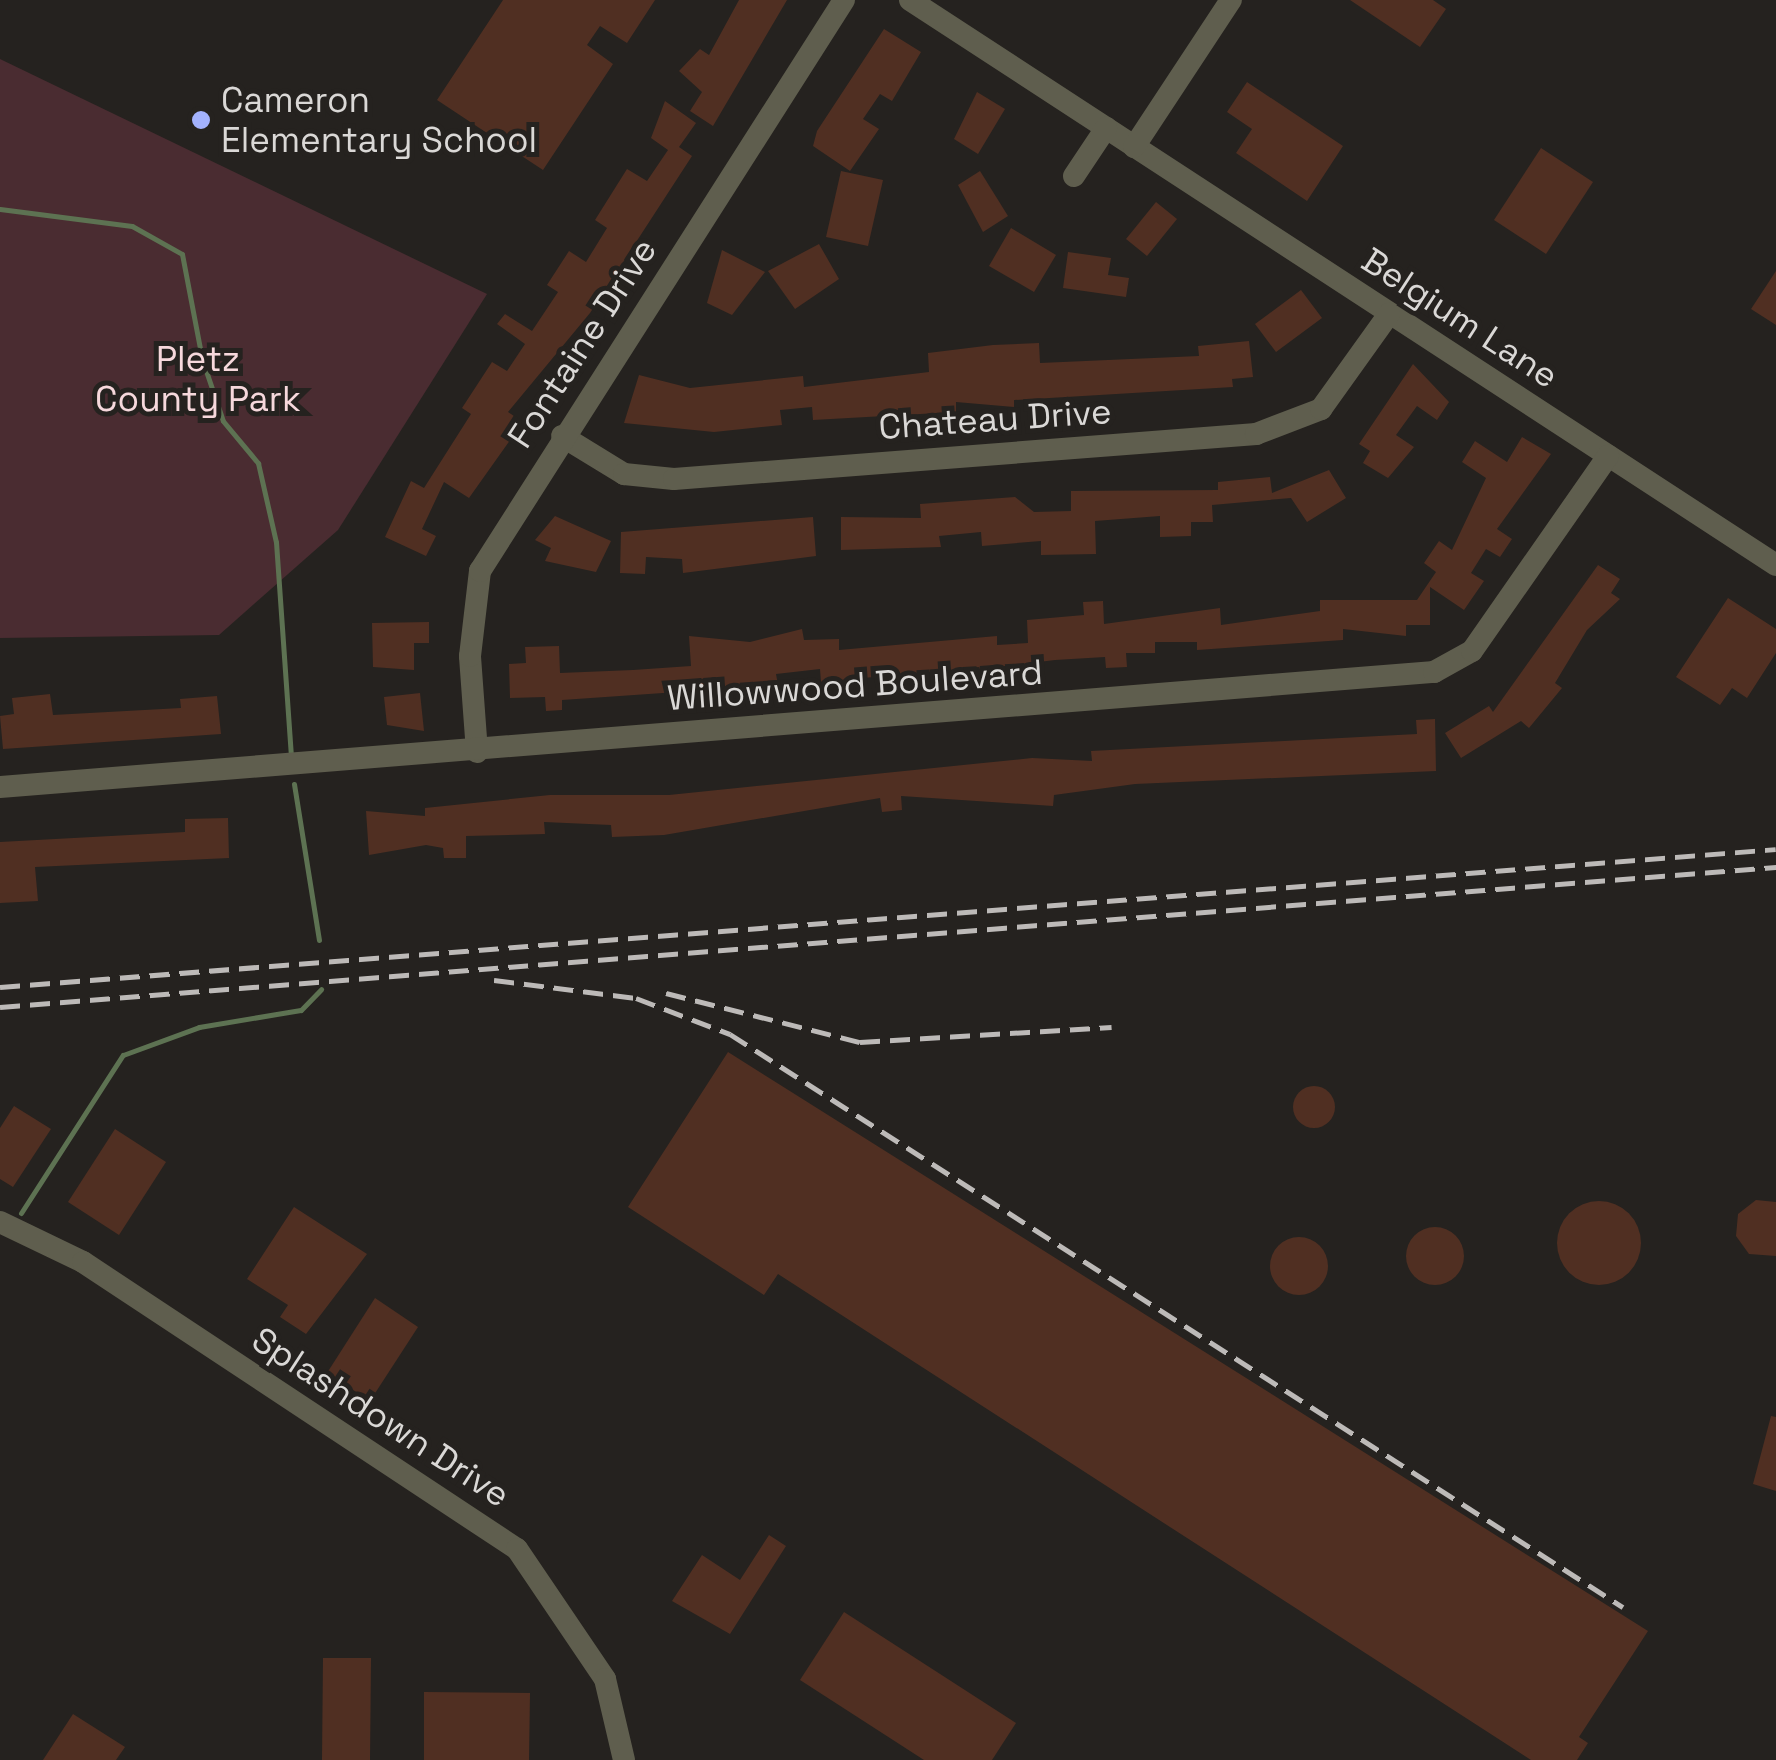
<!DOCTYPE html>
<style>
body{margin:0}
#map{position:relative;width:1776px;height:1760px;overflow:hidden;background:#25221f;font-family:"Space Grotesk",sans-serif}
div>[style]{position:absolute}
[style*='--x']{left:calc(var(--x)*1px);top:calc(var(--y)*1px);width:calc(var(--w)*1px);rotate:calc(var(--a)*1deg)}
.green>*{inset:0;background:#4a2c31}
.stream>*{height:5px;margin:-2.5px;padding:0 2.5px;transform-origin:2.5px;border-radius:2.5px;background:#5d7252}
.building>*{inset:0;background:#502f22}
.round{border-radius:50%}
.minor>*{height:22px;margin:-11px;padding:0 11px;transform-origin:11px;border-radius:11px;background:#5f5e4e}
.rail>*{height:5px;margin-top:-2.5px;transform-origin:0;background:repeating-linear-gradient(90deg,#bdbab8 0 20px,transparent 0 30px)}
.dots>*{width:28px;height:28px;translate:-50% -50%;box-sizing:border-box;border:5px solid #25221f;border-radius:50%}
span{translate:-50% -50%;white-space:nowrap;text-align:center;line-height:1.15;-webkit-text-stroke:10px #25221f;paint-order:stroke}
.poi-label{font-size:35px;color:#dad8d6}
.left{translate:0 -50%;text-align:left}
.street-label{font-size:35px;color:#dad8d6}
.park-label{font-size:35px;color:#f6d8dc}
</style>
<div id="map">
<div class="green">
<div style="clip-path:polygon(0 59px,487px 294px,338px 530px,219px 635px,0 638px)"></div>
</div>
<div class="stream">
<div style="--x:0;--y:209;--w:133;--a:7.3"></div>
<div style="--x:132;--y:226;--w:57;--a:29.2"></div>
<div style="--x:182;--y:254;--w:107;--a:79.2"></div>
<div style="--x:202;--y:359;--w:65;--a:71.3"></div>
<div style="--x:223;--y:421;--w:55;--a:50.2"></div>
<div style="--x:258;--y:463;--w:81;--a:77.2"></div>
<div style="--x:276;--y:542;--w:214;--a:86"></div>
<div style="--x:294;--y:784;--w:158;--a:80.9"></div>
<div style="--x:21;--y:1213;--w:188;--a:-57.2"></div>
<div style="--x:123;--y:1055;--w:81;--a:-20.2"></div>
<div style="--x:199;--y:1027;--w:103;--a:-9.5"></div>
<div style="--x:301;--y:1010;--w:29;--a:-46"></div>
</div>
<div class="building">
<div style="clip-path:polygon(503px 0,655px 0,627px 43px,600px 26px,587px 45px,613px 64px,543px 170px,437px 100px)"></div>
<div style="clip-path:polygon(739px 0,787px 0,713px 126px,690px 111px,702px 92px,679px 71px,700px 49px,709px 55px)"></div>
<div style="clip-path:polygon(1350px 0,1433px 0,1446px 9px,1420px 47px)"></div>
<div style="clip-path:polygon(884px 29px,921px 52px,892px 101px,880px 94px,863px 119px,879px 129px,850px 171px,813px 146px,817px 131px)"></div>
<div style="clip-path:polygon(1247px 82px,1343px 146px,1307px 201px,1236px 153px,1252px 129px,1227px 112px)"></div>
<div style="clip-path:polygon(977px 92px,1005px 109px,978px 154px,954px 139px)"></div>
<div style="clip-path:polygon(665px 101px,696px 123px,679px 147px,692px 156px,590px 313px,508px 412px,523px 422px,469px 498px,444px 482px,422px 529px,436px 536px,426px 556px,385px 537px,411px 481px,424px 488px,471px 414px,462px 408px,492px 362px,507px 371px,525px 344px,497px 324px,505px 314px,532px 331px,558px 292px,547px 285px,569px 251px,586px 262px,607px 228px,595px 220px,627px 169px,647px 181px,668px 150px,651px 138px)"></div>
<div style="clip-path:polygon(1541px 148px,1593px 182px,1546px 254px,1494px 220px)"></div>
<div style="clip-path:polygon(841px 171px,883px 180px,868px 246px,826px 237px)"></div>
<div style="clip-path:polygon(980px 171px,1008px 216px,983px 232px,958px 185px)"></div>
<div style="clip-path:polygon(1156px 202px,1177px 219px,1147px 256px,1126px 239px)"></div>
<div style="clip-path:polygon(1011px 228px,1056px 255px,1034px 292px,989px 266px)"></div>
<div style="clip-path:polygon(819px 244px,839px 279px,795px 309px,768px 271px)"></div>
<div style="clip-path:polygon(722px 250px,765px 272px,732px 315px,707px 303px)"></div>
<div style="clip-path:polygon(1068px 252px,1111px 258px,1108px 275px,1129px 278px,1126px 297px,1063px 288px)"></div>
<div style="clip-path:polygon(1776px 271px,1776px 325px,1751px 309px)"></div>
<div style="clip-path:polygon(1301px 290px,1322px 318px,1276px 352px,1255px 324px)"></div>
<div style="clip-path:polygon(1249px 341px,1253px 377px,1232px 379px,1233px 387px,1014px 400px,1014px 407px,956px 402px,956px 412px,813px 420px,812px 407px,780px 410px,782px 425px,714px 432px,624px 423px,639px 375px,690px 388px,803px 376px,804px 387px,929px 372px,928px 353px,993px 345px,1039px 343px,1040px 363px,1199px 356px,1198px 346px)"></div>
<div style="clip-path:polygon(1413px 364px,1449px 402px,1437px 420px,1417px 406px,1396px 435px,1414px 447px,1388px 478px,1363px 463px,1370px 451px,1359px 444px)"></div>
<div style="clip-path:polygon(1522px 437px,1551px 454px,1497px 529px,1512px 539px,1500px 557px,1486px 549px,1471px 573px,1484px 581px,1464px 610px,1430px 587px,1430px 625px,1406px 625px,1406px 636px,1343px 629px,1343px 640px,1197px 650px,1197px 642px,1155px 642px,1155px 653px,1126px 653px,1127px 667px,1106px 668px,1105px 657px,1055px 660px,998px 667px,999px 680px,980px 681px,979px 667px,821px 682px,820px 669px,776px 674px,778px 685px,562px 700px,562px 710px,546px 711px,545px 697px,510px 698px,509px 664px,526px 663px,525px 647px,559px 646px,560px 673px,633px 670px,691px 666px,689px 636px,750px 642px,802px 629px,804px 640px,839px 639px,839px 650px,997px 636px,997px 645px,1028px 643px,1027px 620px,1084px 615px,1083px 602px,1103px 601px,1104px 624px,1220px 608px,1221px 625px,1320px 611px,1320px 600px,1417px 600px,1436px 572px,1424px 563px,1439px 541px,1452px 550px,1486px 478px,1462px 462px,1475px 441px,1507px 462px)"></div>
<div style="clip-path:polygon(1329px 470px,1346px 498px,1307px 522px,1291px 498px,1212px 505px,1213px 522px,1191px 522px,1191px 536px,1160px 537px,1160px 516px,1095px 521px,1096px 554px,1041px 555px,1041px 541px,982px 546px,981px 532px,939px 536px,941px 547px,841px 550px,841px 517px,921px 518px,920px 504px,1015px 497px,1034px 512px,1071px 511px,1071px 491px,1218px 490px,1218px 482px,1270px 477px,1272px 493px)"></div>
<div style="clip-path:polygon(555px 516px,611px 541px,596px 572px,545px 561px,551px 548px,535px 540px)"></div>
<div style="clip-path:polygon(813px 517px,816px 556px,683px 573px,682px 559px,646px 557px,645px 574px,620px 573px,621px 532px)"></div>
<div style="clip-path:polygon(1598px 565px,1620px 579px,1611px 593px,1620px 599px,1587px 630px,1555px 683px,1562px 688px,1529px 728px,1521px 721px,1461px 758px,1445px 733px,1489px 706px,1493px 712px)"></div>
<div style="clip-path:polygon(1728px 598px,1776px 629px,1776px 653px,1747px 698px,1732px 688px,1720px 705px,1676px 677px)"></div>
<div style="clip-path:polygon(429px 622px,429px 643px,414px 643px,414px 670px,373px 667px,372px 623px)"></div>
<div style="clip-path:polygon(420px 693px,424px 731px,387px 725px,384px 697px)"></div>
<div style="clip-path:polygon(50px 694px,53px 715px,181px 708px,180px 699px,217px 696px,221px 734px,3px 749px,0 716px,14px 714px,12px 698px)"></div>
<div style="clip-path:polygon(1435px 719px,1436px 771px,1135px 784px,1054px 795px,1053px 806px,901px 796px,902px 810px,882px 812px,880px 798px,664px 835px,612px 837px,611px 825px,544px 822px,545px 834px,466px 836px,466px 858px,444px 858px,443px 848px,426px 845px,369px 855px,366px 811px,425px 816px,425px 808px,550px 795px,669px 795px,1032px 758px,1092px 761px,1091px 751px,1417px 734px,1416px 720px)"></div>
<div style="clip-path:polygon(228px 818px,229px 858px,35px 867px,38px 901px,0 903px,0 842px,185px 832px,185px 819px)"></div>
<div style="clip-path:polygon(728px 1052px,1648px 1631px,1579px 1737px,1588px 1743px,1577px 1760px,1531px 1760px,778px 1274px,764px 1295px,628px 1207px)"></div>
<div class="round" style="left:1293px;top:1086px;width:42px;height:42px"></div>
<div style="clip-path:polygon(14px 1106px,51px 1129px,13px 1187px,0 1179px,0 1128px)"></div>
<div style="clip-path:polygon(115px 1129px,166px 1162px,119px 1235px,68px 1202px)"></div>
<div style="clip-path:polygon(1756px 1200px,1776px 1202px,1776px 1256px,1749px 1254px,1736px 1236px,1738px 1214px)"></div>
<div class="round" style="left:1557px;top:1201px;width:84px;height:84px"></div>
<div style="clip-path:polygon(294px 1207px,367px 1254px,306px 1334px,280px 1317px,288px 1305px,247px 1279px)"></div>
<div class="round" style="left:1406px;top:1227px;width:58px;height:58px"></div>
<div class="round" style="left:1270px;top:1237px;width:58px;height:58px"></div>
<div style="clip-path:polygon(375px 1298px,418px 1327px,370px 1401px,327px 1373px)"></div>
<div style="clip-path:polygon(1771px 1416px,1776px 1417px,1776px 1491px,1753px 1484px)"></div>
<div style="clip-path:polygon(769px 1535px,786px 1546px,730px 1634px,672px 1601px,702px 1555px,740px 1580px)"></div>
<div style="clip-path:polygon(844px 1612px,1016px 1723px,992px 1760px,924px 1760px,800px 1680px)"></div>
<div style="clip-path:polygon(323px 1658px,371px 1658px,370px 1760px,322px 1760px)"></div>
<div style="clip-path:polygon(424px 1692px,530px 1693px,529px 1760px,424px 1760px)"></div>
<div style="clip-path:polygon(73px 1714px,125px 1747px,116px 1760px,43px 1760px)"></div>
</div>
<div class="minor">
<div style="--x:910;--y:0;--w:1034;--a:33.12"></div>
<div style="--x:1134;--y:147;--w:176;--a:-56.6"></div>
<div style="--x:1074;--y:176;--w:58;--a:-56.3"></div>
<div style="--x:562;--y:436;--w:73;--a:31.5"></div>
<div style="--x:624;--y:474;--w:50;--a:5.7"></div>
<div style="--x:674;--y:479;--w:584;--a:-4.42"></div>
<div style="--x:1256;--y:434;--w:70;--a:-21"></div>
<div style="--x:1321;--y:409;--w:117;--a:-54.4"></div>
<div style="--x:477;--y:752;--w:96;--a:-94.2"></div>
<div style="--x:470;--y:656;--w:86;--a:-83.3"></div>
<div style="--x:480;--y:571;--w:677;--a:-57.48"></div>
<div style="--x:0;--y:787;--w:1439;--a:-4.59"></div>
<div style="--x:1434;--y:672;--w:43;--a:-28.9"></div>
<div style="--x:1472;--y:651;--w:238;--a:-55.1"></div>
<div style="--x:0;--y:1222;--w:92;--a:25.7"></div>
<div style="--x:83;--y:1262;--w:520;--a:33.48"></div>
<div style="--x:517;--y:1549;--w:157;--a:55.9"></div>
<div style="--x:605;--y:1679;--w:83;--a:76.8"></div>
</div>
<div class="rail">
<div style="--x:494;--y:980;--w:143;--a:7.2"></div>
<div style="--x:636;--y:998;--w:101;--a:21"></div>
<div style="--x:730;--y:1034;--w:1061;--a:32.69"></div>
<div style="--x:0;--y:987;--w:1781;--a:-4.44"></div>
<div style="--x:666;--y:993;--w:200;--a:14.2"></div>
<div style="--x:860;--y:1042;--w:252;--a:-3.4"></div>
<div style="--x:0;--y:1007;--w:1782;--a:-4.51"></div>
</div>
<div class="dots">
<div style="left:201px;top:120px;background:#a3b2fd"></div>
</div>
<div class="poi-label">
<span class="left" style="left:221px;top:120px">Cameron<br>Elementary School</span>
</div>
<div class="street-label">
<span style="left:1460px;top:318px;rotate:33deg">Belgium Lane</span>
<span style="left:582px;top:343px;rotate:-57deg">Fontaine Drive</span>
<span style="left:995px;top:419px;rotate:-4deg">Chateau Drive</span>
<span style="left:855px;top:685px;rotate:-4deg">Willowwood Boulevard</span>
<span style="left:381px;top:1417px;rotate:33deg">Splashdown Drive</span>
</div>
<div class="park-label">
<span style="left:198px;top:379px">Pletz<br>County Park</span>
</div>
</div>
